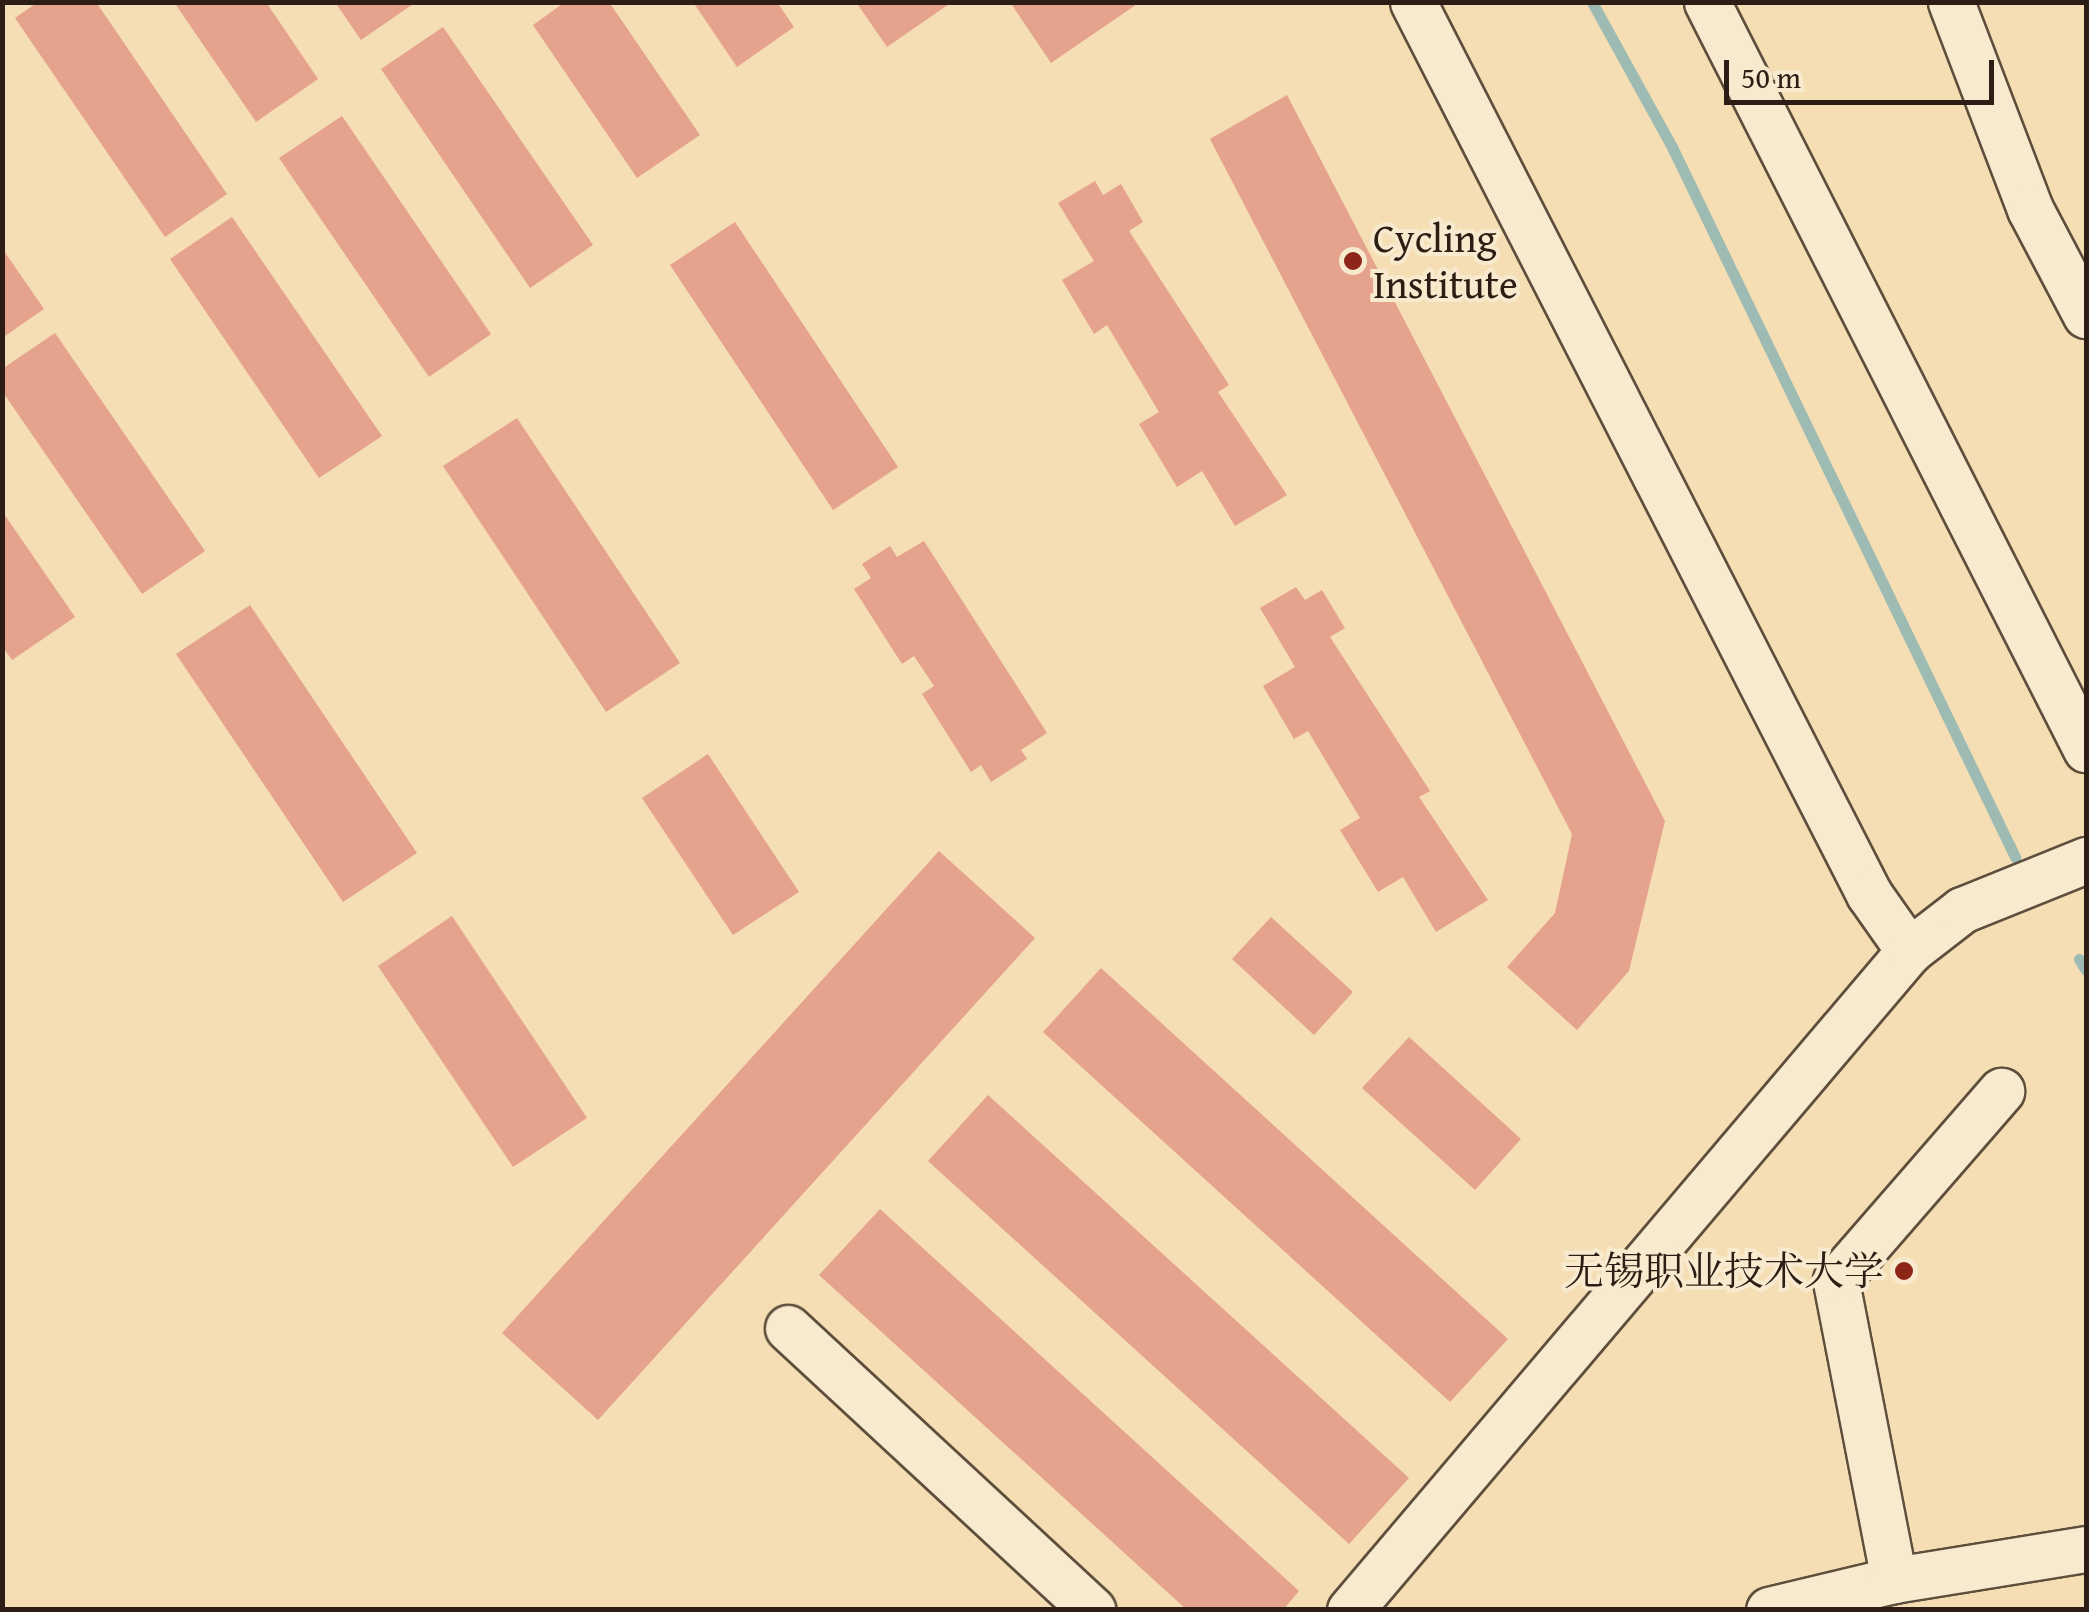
<!DOCTYPE html>
<meta charset="utf-8">
<style>
body{margin:0}
#map{position:relative;width:2089px;height:1612px;overflow:hidden;background:#f5deb3;font-family:"Gentium Book Plus","Noto Serif SC",serif}
div>[style]{position:absolute}
[style*='--x']{left:calc(var(--x)*1px);top:calc(var(--y)*1px);width:calc(var(--w)*1px);rotate:calc(var(--a)*1deg)}
.stream>*{height:11px;margin:-5.5px;padding:0 5.5px;transform-origin:5.5px;border-radius:5.5px;background:#9dbbb2}
.building>*{inset:0;background:#e5a28c}
.roads{filter:drop-shadow(2px 0 #5e4e3c) drop-shadow(-2px 0 #5e4e3c) drop-shadow(0 2px #5e4e3c) drop-shadow(0 -2px #5e4e3c)}
.minor>*{height:45px;margin:-22.5px;padding:0 22.5px;transform-origin:22.5px;border-radius:22.5px;background:#f8eace}
.dots>*{width:28px;height:28px;translate:-50% -50%;box-sizing:border-box;border:5px solid #f8eace;border-radius:50%}
span{translate:-50% -50%;white-space:nowrap;text-align:center;line-height:1.15;-webkit-text-stroke:8px #f8eace;paint-order:stroke}
.poi-label{font-size:40px;color:#2c1e14}
.left{translate:0 -50%;text-align:left}
.right{translate:-100% -50%;text-align:right}
.frame{position:absolute;inset:0;border:5px solid #2c1e14;pointer-events:none}
.scale{position:absolute;left:1724px;top:60px;width:270px;height:45px;box-sizing:border-box;border:5px solid #2c1e14;border-top:0;padding-left:12px;font-size:30px;line-height:35px;white-space:nowrap;color:#2c1e14;-webkit-text-stroke:8px #f8eace;paint-order:stroke}
</style>
<div id="map">
<div class="stream">
<div style="--x:1592;--y:2;--w:166;--a:61.1"></div>
<div style="--x:1672;--y:147;--w:789;--a:64.21"></div>
<div style="--x:2079;--y:959;--w:13;--a:58"></div>
</div>
<div class="building">
<div style="clip-path:polygon(38px 2px,96px 2px,227px 194px,165px 237px,15px 18px)"></div>
<div style="clip-path:polygon(174px 2px,266px 2px,318px 79px,256px 122px)"></div>
<div style="clip-path:polygon(335px 2px,416px 2px,361px 40px)"></div>
<div style="clip-path:polygon(565px 2px,609px 2px,700px 135px,637px 178px,533px 25px)"></div>
<div style="clip-path:polygon(693px 2px,777px 2px,794px 27px,737px 67px)"></div>
<div style="clip-path:polygon(856px 2px,952px 2px,887px 47px)"></div>
<div style="clip-path:polygon(1010px 2px,1140px 2px,1051px 63px)"></div>
<div style="clip-path:polygon(443px 27px,593px 245px,530px 288px,381px 69px)"></div>
<div style="clip-path:polygon(1287px 95px,1665px 821px,1629px 971px,1577px 1030px,1507px 967px,1555px 913px,1572px 834px,1210px 139px)"></div>
<div style="clip-path:polygon(342px 116px,491px 334px,429px 377px,279px 158px)"></div>
<div style="clip-path:polygon(1095px 181px,1103px 195px,1121px 184px,1143px 222px,1129px 231px,1229px 385px,1218px 392px,1287px 495px,1235px 526px,1202px 471px,1177px 487px,1139px 424px,1159px 412px,1107px 325px,1094px 334px,1062px 280px,1094px 261px,1058px 203px)"></div>
<div style="clip-path:polygon(232px 217px,382px 436px,319px 478px,170px 259px)"></div>
<div style="clip-path:polygon(735px 222px,898px 467px,833px 510px,670px 265px)"></div>
<div style="clip-path:polygon(2px 248px,44px 309px,2px 338px)"></div>
<div style="clip-path:polygon(55px 333px,205px 551px,142px 594px,2px 391px,2px 369px)"></div>
<div style="clip-path:polygon(517px 418px,680px 663px,606px 712px,443px 466px)"></div>
<div style="clip-path:polygon(2px 511px,75px 617px,12px 660px,2px 646px)"></div>
<div style="clip-path:polygon(924px 541px,1047px 733px,1021px 750px,1027px 759px,991px 782px,981px 765px,971px 772px,922px 694px,934px 686px,914px 656px,902px 664px,854px 589px,871px 578px,862px 564px,890px 546px,897px 557px)"></div>
<div style="clip-path:polygon(1296px 587px,1305px 600px,1322px 590px,1345px 628px,1330px 637px,1430px 791px,1419px 797px,1488px 900px,1436px 932px,1403px 877px,1378px 892px,1340px 830px,1360px 818px,1308px 731px,1294px 739px,1263px 686px,1295px 667px,1260px 608px)"></div>
<div style="clip-path:polygon(250px 605px,417px 853px,343px 902px,176px 654px)"></div>
<div style="clip-path:polygon(708px 754px,799px 892px,733px 935px,642px 798px)"></div>
<div style="clip-path:polygon(939px 851px,1035px 938px,598px 1420px,502px 1333px)"></div>
<div style="clip-path:polygon(452px 916px,587px 1118px,513px 1167px,378px 966px)"></div>
<div style="clip-path:polygon(1271px 917px,1353px 992px,1314px 1035px,1232px 959px)"></div>
<div style="clip-path:polygon(1101px 968px,1508px 1339px,1450px 1402px,1043px 1032px)"></div>
<div style="clip-path:polygon(1409px 1037px,1521px 1139px,1475px 1190px,1362px 1088px)"></div>
<div style="clip-path:polygon(988px 1095px,1409px 1478px,1349px 1544px,928px 1161px)"></div>
<div style="clip-path:polygon(880px 1209px,1299px 1591px,1283px 1610px,1187px 1610px,819px 1275px)"></div>
</div>
<div class="roads">
<div class="minor">
<div style="--x:1413;--y:2;--w:1002;--a:62.92"></div>
<div style="--x:1869;--y:894;--w:70;--a:54.9"></div>
<div style="--x:1707;--y:2;--w:838;--a:63.1"></div>
<div style="--x:1951;--y:2;--w:222;--a:69.1"></div>
<div style="--x:2030;--y:209;--w:120;--a:62.2"></div>
<div style="--x:788;--y:1328;--w:415;--a:42.8"></div>
<div style="--x:1894;--y:1580;--w:305;--a:-101"></div>
<div style="--x:1836;--y:1281;--w:252;--a:-49"></div>
<div style="--x:1350;--y:1610;--w:864;--a:-49.69"></div>
<div style="--x:1909;--y:951;--w:67;--a:-37.7"></div>
<div style="--x:1962;--y:910;--w:134;--a:-22"></div>
<div style="--x:1769;--y:1610;--w:129;--a:-13.5"></div>
<div style="--x:1894;--y:1580;--w:194;--a:-9.2"></div>
</div>
</div>
<div class="dots">
<div style="left:1353px;top:261px;background:#8f2418"></div>
<div style="left:1904px;top:1271px;background:#8f2418"></div>
</div>
<div class="poi-label">
<span class="left" style="left:1373px;top:261px">Cycling<br>Institute</span>
<span class="right" style="left:1884px;top:1271px">无锡职业技术大学</span>
</div>
<div class="frame"></div>
<div class="scale">50 m</div>
</div>
